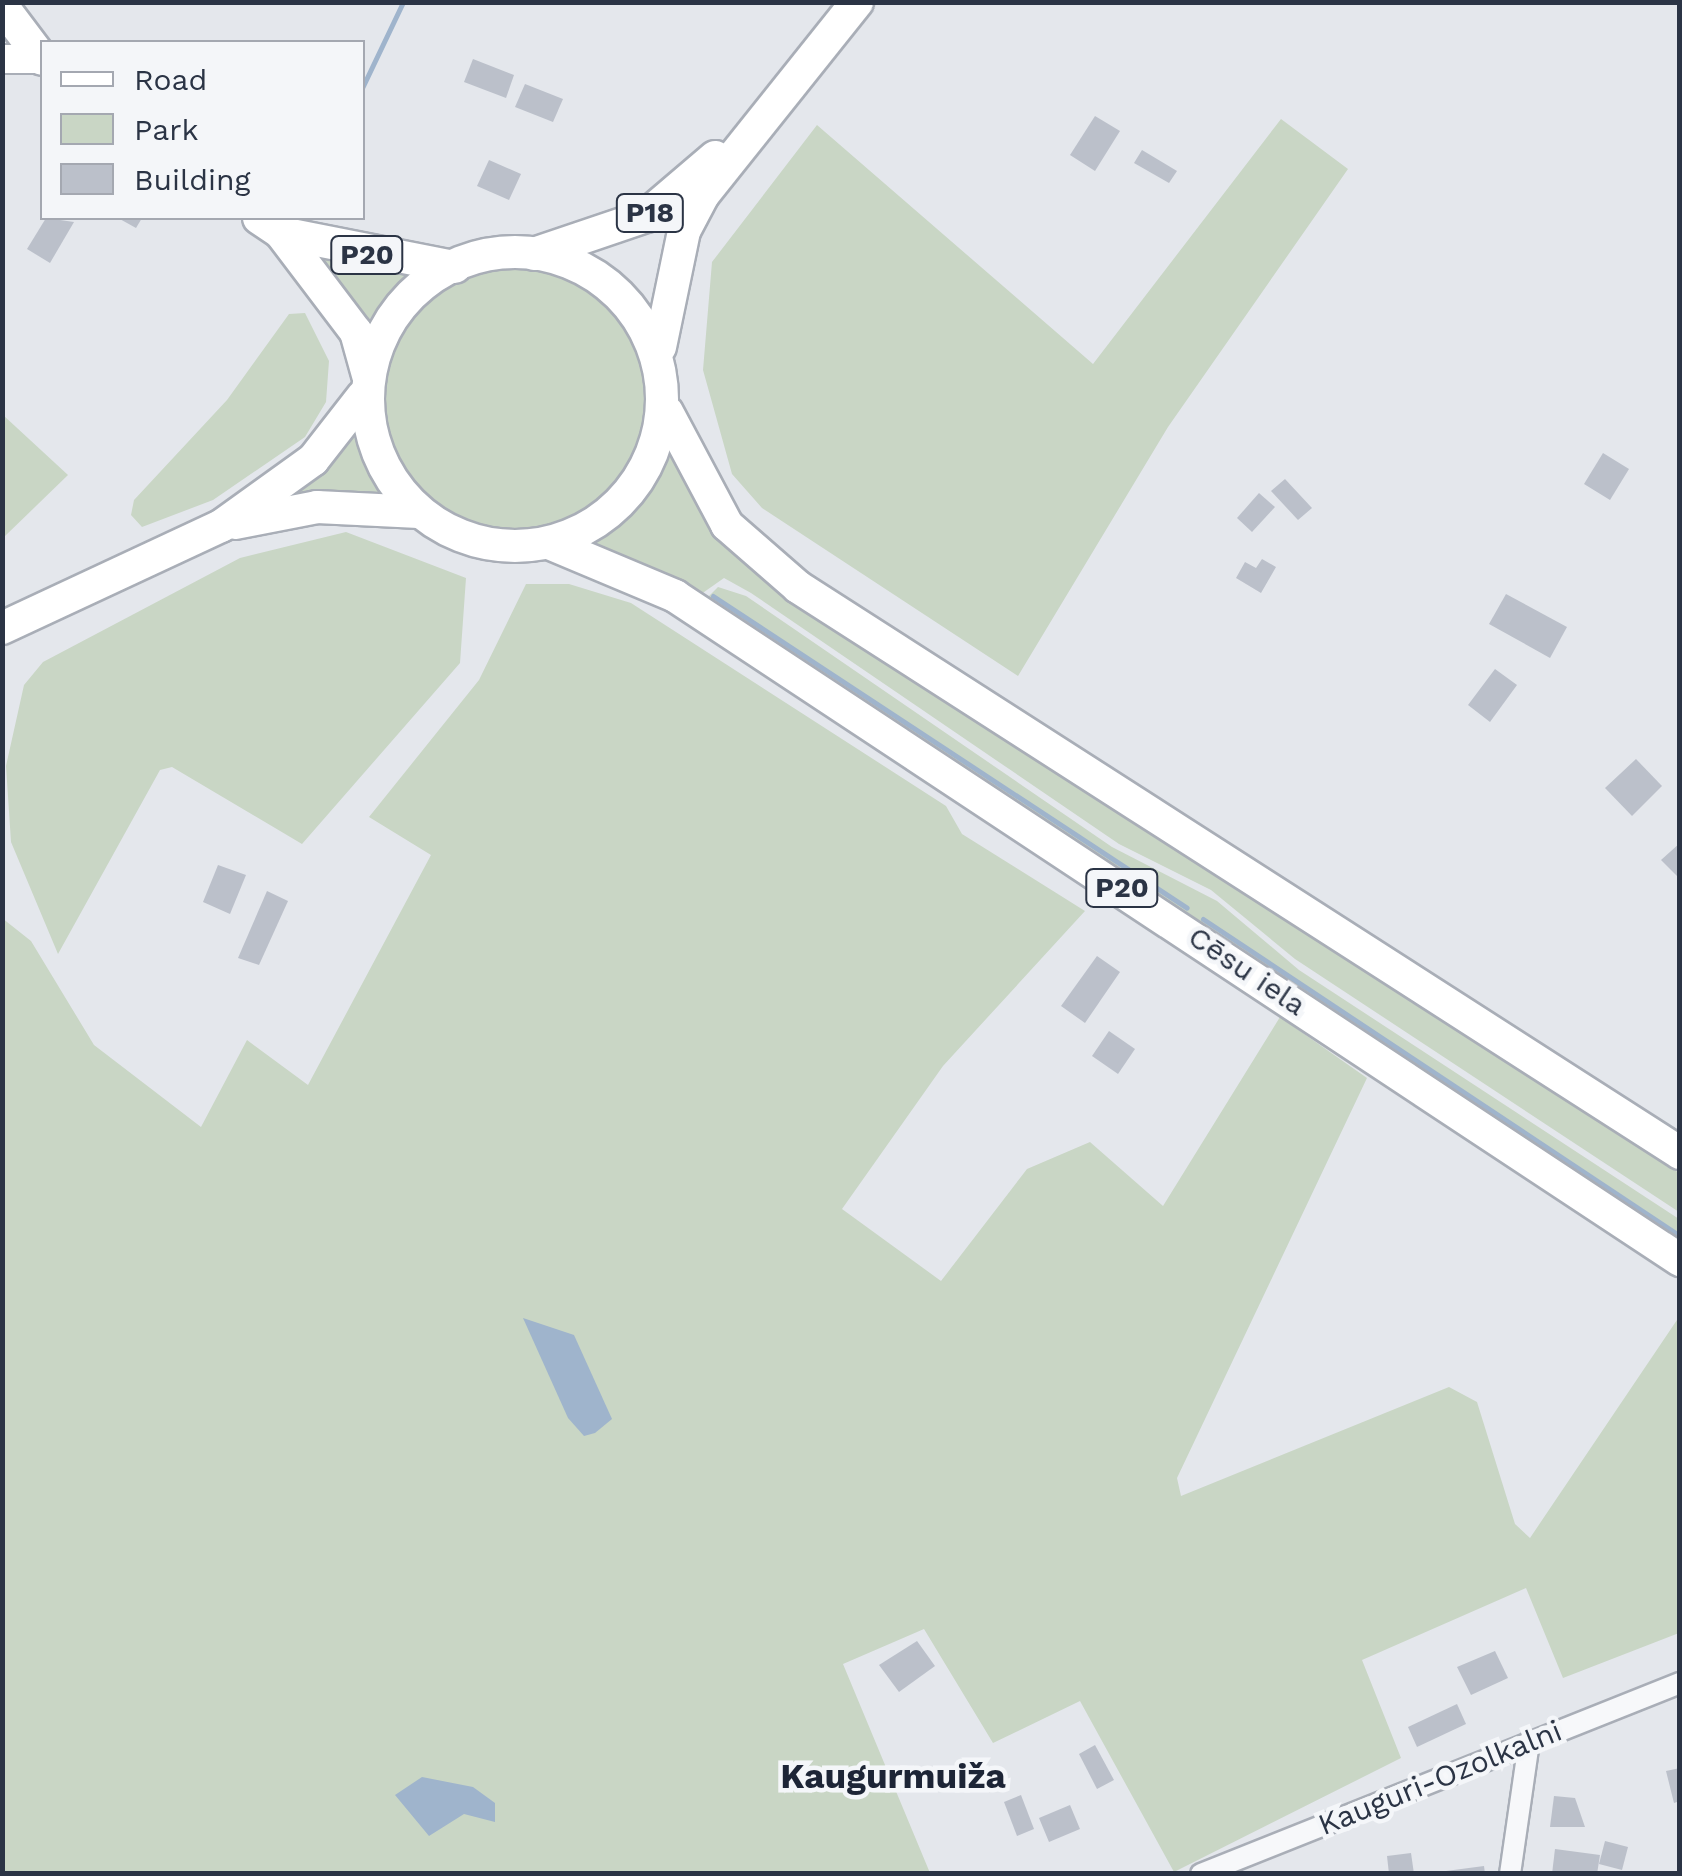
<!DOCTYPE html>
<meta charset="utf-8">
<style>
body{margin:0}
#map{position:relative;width:1682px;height:1876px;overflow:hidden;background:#e4e7ec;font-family:"Work Sans",sans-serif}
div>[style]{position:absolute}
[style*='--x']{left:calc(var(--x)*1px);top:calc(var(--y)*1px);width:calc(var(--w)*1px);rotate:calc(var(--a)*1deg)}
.green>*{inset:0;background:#c9d6c5}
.round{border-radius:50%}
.water>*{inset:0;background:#9fb4cc}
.stream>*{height:5px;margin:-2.5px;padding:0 2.5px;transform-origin:2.5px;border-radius:2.5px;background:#9fb4cc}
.building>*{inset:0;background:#bbc0ca}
.roads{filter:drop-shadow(2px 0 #a9aeb7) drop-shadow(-2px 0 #a9aeb7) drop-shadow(0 2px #a9aeb7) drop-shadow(0 -2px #a9aeb7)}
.street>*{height:20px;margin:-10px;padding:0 10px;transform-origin:10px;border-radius:10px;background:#f7f8fa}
.secondary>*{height:28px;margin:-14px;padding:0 14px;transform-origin:14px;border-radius:14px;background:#fff}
.primary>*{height:32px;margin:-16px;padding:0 16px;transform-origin:16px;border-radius:16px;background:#fff}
.primary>.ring{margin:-16px;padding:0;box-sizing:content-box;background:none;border:32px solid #fff;border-radius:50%}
span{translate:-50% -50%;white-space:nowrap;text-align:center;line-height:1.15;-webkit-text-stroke:9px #f4f6f9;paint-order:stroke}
.shield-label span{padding:2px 8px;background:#f4f6f9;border:2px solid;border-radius:8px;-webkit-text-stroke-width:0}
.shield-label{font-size:28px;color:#2b3445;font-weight:700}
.street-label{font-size:30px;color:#2b3445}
.quarter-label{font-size:35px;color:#1d2536;font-weight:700}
.frame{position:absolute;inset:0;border:5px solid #2b3445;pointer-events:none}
.legend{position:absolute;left:40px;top:40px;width:325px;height:180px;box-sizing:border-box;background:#f4f6f9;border:2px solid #a4a8b1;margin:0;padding:12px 18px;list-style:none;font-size:30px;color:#2b3445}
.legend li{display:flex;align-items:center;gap:20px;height:50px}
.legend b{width:50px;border:2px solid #a4a8b1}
</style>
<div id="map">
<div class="green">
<div style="clip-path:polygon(1281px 119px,1348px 169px,1168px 427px,1018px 676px,762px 508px,732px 474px,703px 370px,712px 262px,817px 125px,1093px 364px)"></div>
<div style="clip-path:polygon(308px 250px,411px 272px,367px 322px)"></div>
<div class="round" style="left:385px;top:268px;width:262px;height:262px"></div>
<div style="clip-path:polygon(305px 313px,329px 361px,326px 402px,305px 437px,213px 500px,142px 527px,131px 515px,134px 500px,227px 400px,289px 314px)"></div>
<div style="clip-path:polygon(3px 415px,68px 475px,3px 538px)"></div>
<div style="clip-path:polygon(353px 435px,381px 494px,284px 500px)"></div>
<div style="clip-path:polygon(675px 450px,708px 522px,1679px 1173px,1679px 1212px,1295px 959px,1211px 890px,1119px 844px,751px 593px,724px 578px,697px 597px,588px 545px,625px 520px)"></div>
<div style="clip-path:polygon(346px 532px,466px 578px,460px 663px,302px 844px,172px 767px,160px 770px,58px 954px,11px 842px,6px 766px,24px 685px,43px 662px,240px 558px)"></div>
<div style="clip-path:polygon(526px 584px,569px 584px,631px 603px,946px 806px,962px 834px,1085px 911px,943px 1066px,842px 1209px,941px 1281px,1027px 1169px,1090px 1142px,1163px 1206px,1280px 1017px,1367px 1078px,1177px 1478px,1181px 1496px,1449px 1387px,1477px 1402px,1515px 1524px,1530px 1538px,1679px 1317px,1679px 1633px,1563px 1678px,1526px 1588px,1362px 1660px,1401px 1758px,1174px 1872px,1080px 1701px,993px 1743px,924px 1629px,843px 1664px,930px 1873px,3px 1873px,2px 918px,31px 941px,94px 1045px,201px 1127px,247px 1040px,308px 1085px,431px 855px,369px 817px,479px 680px)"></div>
<div style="clip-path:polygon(718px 587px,746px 596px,1112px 847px,1217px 901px,1299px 970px,1679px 1219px,1679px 1246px,704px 601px)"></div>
</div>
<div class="water">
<div style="clip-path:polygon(523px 1318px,574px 1335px,612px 1419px,595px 1433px,584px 1436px,568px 1418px)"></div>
<div style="clip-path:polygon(422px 1777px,473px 1787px,495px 1803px,495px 1822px,464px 1814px,429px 1836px,395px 1795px)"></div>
</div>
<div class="stream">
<div style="--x:362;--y:88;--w:95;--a:-64.5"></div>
<div style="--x:713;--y:596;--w:567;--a:33.35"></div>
<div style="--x:1203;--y:919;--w:573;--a:33.61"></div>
</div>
<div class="building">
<div style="clip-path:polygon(473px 59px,514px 75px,506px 98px,464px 82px)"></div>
<div style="clip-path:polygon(525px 84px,563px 99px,553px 122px,515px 107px)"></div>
<div style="clip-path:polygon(1095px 116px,1120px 131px,1095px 171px,1070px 155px)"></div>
<div style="clip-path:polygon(1142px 150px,1177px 171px,1169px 183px,1134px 163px)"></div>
<div style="clip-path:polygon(489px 160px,521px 174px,509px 200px,477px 186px)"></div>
<div style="clip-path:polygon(46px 218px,74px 222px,50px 263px,27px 249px)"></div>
<div style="clip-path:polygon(118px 218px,142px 218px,136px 228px)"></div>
<div style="clip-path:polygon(1603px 453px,1629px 469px,1610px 500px,1584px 484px)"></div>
<div style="clip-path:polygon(1285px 479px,1312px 508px,1298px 520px,1271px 491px)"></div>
<div style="clip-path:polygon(1259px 493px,1275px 507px,1252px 532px,1237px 518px)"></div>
<div style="clip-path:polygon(1262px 559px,1276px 567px,1261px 593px,1236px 578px,1245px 562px,1256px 568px)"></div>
<div style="clip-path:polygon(1506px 594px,1567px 627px,1550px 658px,1489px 624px)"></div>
<div style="clip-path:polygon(1495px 669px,1517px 685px,1490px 722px,1468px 705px)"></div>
<div style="clip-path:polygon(1636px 759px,1662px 786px,1632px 816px,1605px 788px)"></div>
<div style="clip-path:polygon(1680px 843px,1680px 879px,1661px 860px)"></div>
<div style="clip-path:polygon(218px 865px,246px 875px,230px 914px,203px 902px)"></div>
<div style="clip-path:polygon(267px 891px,288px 901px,259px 965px,238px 958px)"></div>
<div style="clip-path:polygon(1097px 956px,1120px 972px,1085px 1023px,1061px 1006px)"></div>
<div style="clip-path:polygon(1109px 1031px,1135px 1049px,1118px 1074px,1092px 1056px)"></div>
<div style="clip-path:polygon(917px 1641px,935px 1666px,899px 1692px,879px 1665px)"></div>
<div style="clip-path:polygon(1495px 1651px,1508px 1678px,1471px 1695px,1457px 1667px)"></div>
<div style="clip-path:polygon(1457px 1704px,1466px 1724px,1417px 1747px,1408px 1727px)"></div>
<div style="clip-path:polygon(1095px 1745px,1114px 1780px,1097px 1789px,1079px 1754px)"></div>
<div style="clip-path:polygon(1680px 1768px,1680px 1801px,1674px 1803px,1666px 1771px)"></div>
<div style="clip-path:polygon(1021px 1795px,1034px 1829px,1017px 1836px,1004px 1802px)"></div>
<div style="clip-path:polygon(1554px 1796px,1575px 1798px,1585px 1827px,1550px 1827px)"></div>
<div style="clip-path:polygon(1070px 1805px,1080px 1829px,1049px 1842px,1039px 1818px)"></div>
<div style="clip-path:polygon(1605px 1841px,1628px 1847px,1622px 1870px,1599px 1864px)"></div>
<div style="clip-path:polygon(1555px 1849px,1600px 1855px,1597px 1874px,1552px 1874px)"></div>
<div style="clip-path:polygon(1411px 1853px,1414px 1874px,1389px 1874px,1387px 1856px)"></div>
<div style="clip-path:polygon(1484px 1866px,1485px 1874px,1446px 1874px,1446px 1871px)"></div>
</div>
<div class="roads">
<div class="street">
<div style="--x:1201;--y:1874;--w:516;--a:-21.74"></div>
<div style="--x:1510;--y:1874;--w:133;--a:-81.8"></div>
</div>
<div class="secondary">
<div style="--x:2;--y:59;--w:40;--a:0"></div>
</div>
<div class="primary">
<div style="--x:2;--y:6;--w:66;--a:53"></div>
<div style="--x:259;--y:218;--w:27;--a:34"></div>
<div style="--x:281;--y:233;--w:124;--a:52.9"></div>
<div style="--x:356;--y:332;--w:45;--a:74.4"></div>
<div style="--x:281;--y:233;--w:177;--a:11.1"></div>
<div class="ring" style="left:368px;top:252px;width:262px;height:262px"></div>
<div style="--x:534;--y:254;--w:118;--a:-18.7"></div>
<div style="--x:646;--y:216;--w:91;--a:-40.5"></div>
<div style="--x:660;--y:347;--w:118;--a:-78.3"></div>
<div style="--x:684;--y:231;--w:41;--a:-62.2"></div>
<div style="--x:703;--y:195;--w:247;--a:-51.4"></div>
<div style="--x:667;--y:412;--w:128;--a:62"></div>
<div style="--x:727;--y:525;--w:94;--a:41.1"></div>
<div style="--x:798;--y:587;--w:1048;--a:32.69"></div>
<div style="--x:235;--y:523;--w:84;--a:-11"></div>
<div style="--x:317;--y:507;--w:102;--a:2.8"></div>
<div style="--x:549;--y:543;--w:137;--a:22.8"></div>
<div style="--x:675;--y:596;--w:1205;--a:33.45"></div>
<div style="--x:2;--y:628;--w:242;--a:-25"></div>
<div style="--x:221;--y:526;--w:113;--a:-35.7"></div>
<div style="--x:313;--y:460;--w:81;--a:-52"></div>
</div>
</div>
<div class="shield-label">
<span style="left:650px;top:213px">P18</span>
<span style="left:367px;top:255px">P20</span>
<span style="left:1122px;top:888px">P20</span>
</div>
<div class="street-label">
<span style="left:1247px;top:971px;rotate:34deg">Cēsu iela</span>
<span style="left:1440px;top:1778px;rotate:-22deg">Kauguri-Ozolkalni</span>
</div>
<div class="quarter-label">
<span style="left:893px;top:1776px">Kaugurmuiža</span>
</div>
<div class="frame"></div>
<ul class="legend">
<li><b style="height:12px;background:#fff"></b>Road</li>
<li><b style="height:28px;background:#c9d6c5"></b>Park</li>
<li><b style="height:28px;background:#bbc0ca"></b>Building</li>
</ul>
</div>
